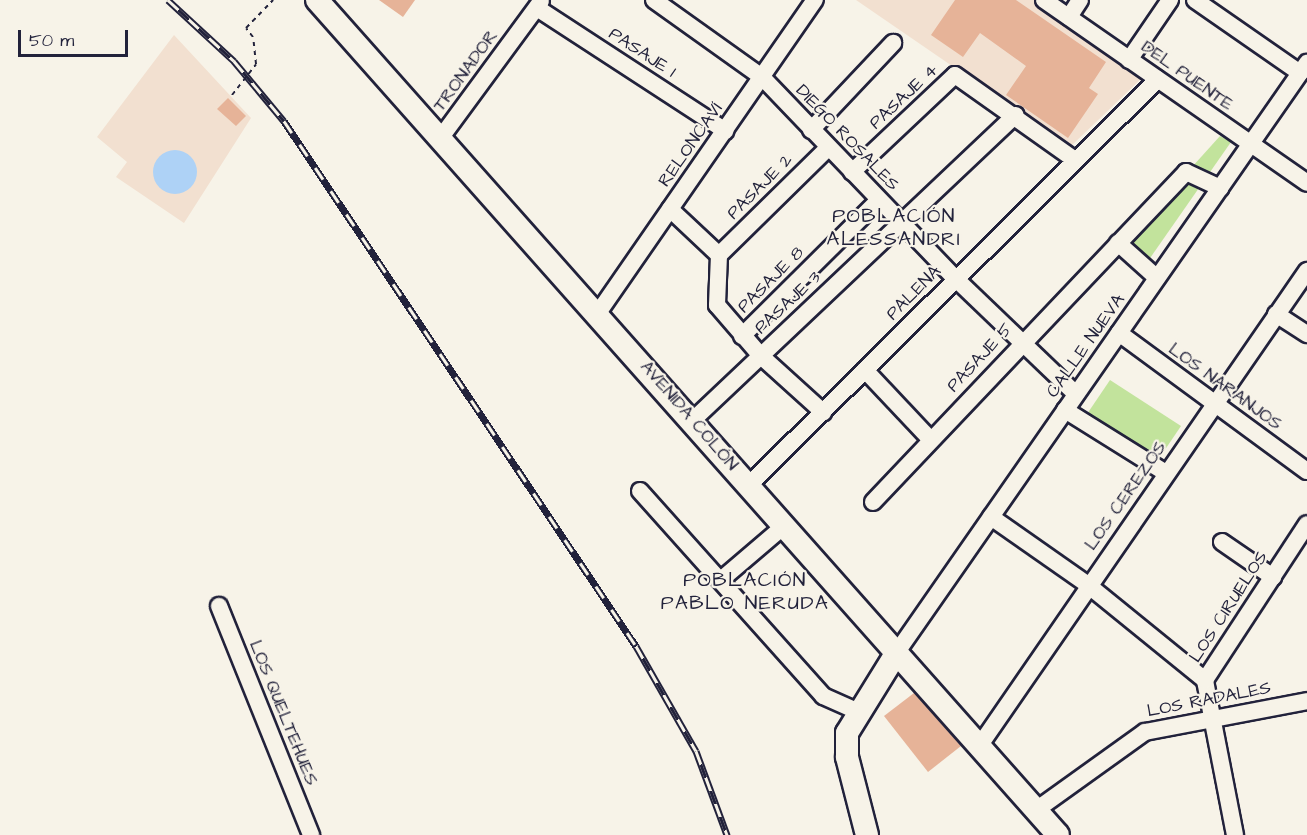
<!DOCTYPE html>
<meta charset="utf-8">
<style>
body{margin:0}
#map{position:relative;width:1307px;height:835px;overflow:hidden;background:#f7f3e8;font-family:"Architects Daughter",sans-serif}
div>[style]{position:absolute}
[style*='--x']{left:calc(var(--x)*1px);top:calc(var(--y)*1px);width:calc(var(--w)*1px);rotate:calc(var(--a)*1deg)}
.built>*{inset:0;background:#f2e0d0}
.green>*{inset:0;background:#c2e39c}
.water>*{inset:0;background:#aed2f6}
.round{border-radius:50%}
.building>*{inset:0;background:#e6b398}
.path>*{height:2px;margin-top:-1px;transform-origin:0;background:repeating-linear-gradient(90deg,#22223b 0 4.5px,transparent 0 9px)}
.roads{filter:drop-shadow(2px 0 #22223b) drop-shadow(-2px 0 #22223b) drop-shadow(0 2px #22223b) drop-shadow(0 -2px #22223b)}
.street>*{height:16px;margin:-8px;padding:0 8px;transform-origin:8px;border-radius:8px;background:#f7f3e8}
.secondary>*{height:22px;margin:-11px;padding:0 11px;transform-origin:11px;border-radius:11px;background:#f7f3e8}
.rail>*{height:7px;margin-top:-3.5px;transform-origin:0;background:repeating-linear-gradient(90deg,#f7f3e8 0 14px,#22223b 0 28px);box-sizing:border-box;border-block:2px solid #22223b}
span{translate:-50% -50%;white-space:nowrap;text-align:center;line-height:1.15;-webkit-text-stroke:4.5px #f7f3e8;paint-order:stroke}
.street-label{font-size:18px;color:#22223b}
.neighbourhood-label{font-size:20px;color:#22223b;letter-spacing:1.5px}
.scale{position:absolute;left:18px;top:30px;width:110px;height:27px;box-sizing:border-box;border:3px solid #22223b;border-top:0;padding-left:8px;font-size:18px;line-height:21px;white-space:nowrap;color:#22223b;-webkit-text-stroke:4px #f7f3e8;paint-order:stroke}
</style>
<div id="map">
<div class="built">
<div style="clip-path:polygon(856px 0,1040px 0,1145px 75px,1070px 147px)"></div>
<div style="clip-path:polygon(174px 35px,251px 118px,184px 223px,116px 177px,127px 162px,97px 137px)"></div>
</div>
<div class="green">
<div style="clip-path:polygon(1220px 136px,1231px 142px,1148px 261px,1127px 239px)"></div>
<div style="clip-path:polygon(1110px 380px,1181px 426px,1156px 463px,1085px 417px)"></div>
</div>
<div class="water">
<div class="round" style="left:153px;top:150px;width:44px;height:44px"></div>
</div>
<div class="building">
<div style="clip-path:polygon(379px 0,415px 0,403px 17px)"></div>
<div style="clip-path:polygon(955px 0,1016px 0,1106px 62px,1089px 88px,1098px 94px,1068px 138px,1006px 95px,1026px 66px,980px 33px,963px 57px,931px 35px)"></div>
<div style="clip-path:polygon(228px 98px,246px 116px,236px 126px,217px 109px)"></div>
<div style="clip-path:polygon(914px 693px,961px 746px,928px 772px,884px 716px)"></div>
</div>
<div class="path">
<div style="--x:232;--y:95;--w:39;--a:-52"></div>
<div style="--x:256;--y:64;--w:27;--a:-96"></div>
<div style="--x:253;--y:37;--w:11;--a:-128"></div>
<div style="--x:246;--y:28;--w:39;--a:-46"></div>
</div>
<div class="roads">
<div class="street">
<div style="--x:654;--y:0;--w:133;--a:35.5"></div>
<div style="--x:762;--y:77;--w:280;--a:46.2"></div>
<div style="--x:956;--y:279;--w:166;--a:43.8"></div>
<div style="--x:1044;--y:0;--w:320;--a:34.8"></div>
<div style="--x:1195;--y:0;--w:128;--a:34.8"></div>
<div style="--x:537;--y:8;--w:225;--a:33.1"></div>
<div style="--x:1069;--y:17;--w:20;--a:-57"></div>
<div style="--x:1129;--y:60;--w:73;--a:-55.7"></div>
<div style="--x:811;--y:130;--w:120;--a:-46.7"></div>
<div style="--x:442;--y:136;--w:167;--a:-53.7"></div>
<div style="--x:852;--y:172;--w:141;--a:-43.3"></div>
<div style="--x:955;--y:75;--w:147;--a:35.3"></div>
<div style="--x:670;--y:209;--w:67;--a:43.2"></div>
<div style="--x:719;--y:255;--w:50;--a:92.3"></div>
<div style="--x:717;--y:305;--w:67;--a:49.2"></div>
<div style="--x:761;--y:356;--w:84;--a:42.1"></div>
<div style="--x:1118;--y:243;--w:52;--a:41.9"></div>
<div style="--x:719;--y:255;--w:153;--a:-44.5"></div>
<div style="--x:598;--y:313;--w:381;--a:-55.3"></div>
<div style="--x:1276;--y:314;--w:37;--a:33"></div>
<div style="--x:1119;--y:333;--w:233;--a:36.3"></div>
<div style="--x:742;--y:336;--w:193;--a:-44.8"></div>
<div style="--x:865;--y:370;--w:96;--a:46.7"></div>
<div style="--x:1065;--y:410;--w:119;--a:32"></div>
<div style="--x:693;--y:420;--w:444;--a:-43.4"></div>
<div style="--x:749;--y:485;--w:576;--a:-44.79"></div>
<div style="--x:640;--y:491;--w:275;--a:48.2"></div>
<div style="--x:823;--y:696;--w:37;--a:24"></div>
<div style="--x:873;--y:502;--w:455;--a:-46.5"></div>
<div style="--x:1186;--y:172;--w:38;--a:25"></div>
<div style="--x:991;--y:517;--w:118;--a:35"></div>
<div style="--x:1088;--y:585;--w:151;--a:39.1"></div>
<div style="--x:1222;--y:542;--w:62;--a:34.5"></div>
<div style="--x:722;--y:579;--w:82;--a:-40.5"></div>
<div style="--x:219;--y:606;--w:247;--a:68.1"></div>
<div style="--x:897;--y:652;--w:718;--a:-55.16"></div>
<div style="--x:980;--y:745;--w:576;--a:-55.4"></div>
<div style="--x:1036;--y:810;--w:134;--a:-35.6"></div>
<div style="--x:1145;--y:732;--w:165;--a:-10.8"></div>
<div style="--x:1235;--y:835;--w:158;--a:-101"></div>
<div style="--x:1205;--y:680;--w:186;--a:-56.8"></div>
</div>
<div class="secondary">
<div style="--x:317;--y:0;--w:1116;--a:48.41"></div>
<div style="--x:867;--y:835;--w:81;--a:-104.4"></div>
<div style="--x:847;--y:757;--w:24;--a:-90"></div>
<div style="--x:847;--y:733;--w:95;--a:-58.3"></div>
</div>
</div>
<div class="rail">
<div style="--x:168;--y:0;--w:90;--a:42.7"></div>
<div style="--x:234;--y:61;--w:78;--a:50.2"></div>
<div style="--x:284;--y:121;--w:632;--a:56.16"></div>
<div style="--x:636;--y:646;--w:121;--a:60.3"></div>
<div style="--x:696;--y:751;--w:90;--a:69.7"></div>
</div>
<div class="street-label">
<span style="left:642px;top:53px;rotate:33deg">PASAJE 1</span>
<span style="left:466px;top:71px;rotate:-54deg">TRONADOR</span>
<span style="left:1187px;top:76px;rotate:35deg">DEL PUENTE</span>
<span style="left:904px;top:97px;rotate:-43deg">PASAJE 4</span>
<span style="left:847px;top:138px;rotate:46deg">DIEGO ROSALES</span>
<span style="left:691px;top:145px;rotate:-55deg">RELONCAVÍ</span>
<span style="left:760px;top:187px;rotate:-45deg">PASAJE 2</span>
<span style="left:771px;top:280px;rotate:-45deg">PASAJE 8</span>
<span style="left:914px;top:293px;rotate:-45deg">PALENA</span>
<span style="left:788px;top:303px;rotate:-43deg">PASAJE 3</span>
<span style="left:1086px;top:346px;rotate:-55deg">CALLE NUEVA</span>
<span style="left:980px;top:358px;rotate:-47deg">PASAJE 5</span>
<span style="left:1225px;top:387px;rotate:36deg">LOS NARANJOS</span>
<span style="left:689px;top:416px;rotate:49deg">AVENIDA COLÓN</span>
<span style="left:1126px;top:496px;rotate:-55deg">LOS CEREZOS</span>
<span style="left:1229px;top:607px;rotate:-57deg">LOS CIRUELOS</span>
<span style="left:1209px;top:700px;rotate:-11deg">LOS RADALES</span>
<span style="left:283px;top:713px;rotate:68deg">LOS QUELTEHUES</span>
</div>
<div class="neighbourhood-label">
<span style="left:894px;top:228px">POBLACIÓN<br>ALESSANDRI</span>
<span style="left:745px;top:592px">POBLACIÓN<br>PABLO NERUDA</span>
</div>
<div class="scale">50 m</div>
</div>
